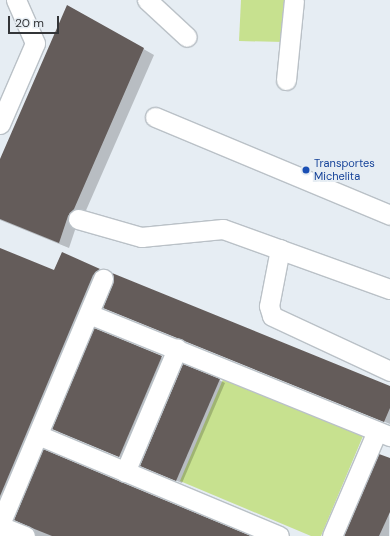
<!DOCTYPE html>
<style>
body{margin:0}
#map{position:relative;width:390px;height:536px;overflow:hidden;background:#e6edf3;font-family:"DM Sans",sans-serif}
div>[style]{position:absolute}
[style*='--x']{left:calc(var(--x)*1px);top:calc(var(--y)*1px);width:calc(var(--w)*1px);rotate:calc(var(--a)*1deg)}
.green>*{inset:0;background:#c7e18f}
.shadow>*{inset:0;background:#0003}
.building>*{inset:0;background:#645c5a}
.roads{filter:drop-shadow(1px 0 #bac1c7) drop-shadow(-1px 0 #bac1c7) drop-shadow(0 1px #bac1c7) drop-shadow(0 -1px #bac1c7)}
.minor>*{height:19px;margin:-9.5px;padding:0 9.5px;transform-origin:9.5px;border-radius:9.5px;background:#fff}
.dots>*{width:11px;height:11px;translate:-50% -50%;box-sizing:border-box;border:2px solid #e6edf3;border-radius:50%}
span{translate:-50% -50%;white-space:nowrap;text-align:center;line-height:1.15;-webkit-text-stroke:4px #e6edf3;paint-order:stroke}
.transit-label{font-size:11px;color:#164399}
.left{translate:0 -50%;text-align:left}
.scale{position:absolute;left:8px;top:16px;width:51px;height:18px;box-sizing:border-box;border:2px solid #333538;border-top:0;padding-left:5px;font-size:12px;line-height:14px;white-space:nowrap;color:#333538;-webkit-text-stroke:3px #e6edf3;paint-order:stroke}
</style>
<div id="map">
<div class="green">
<div style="clip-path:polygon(241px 0,285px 0,284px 42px,239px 41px)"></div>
<div style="clip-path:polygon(224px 377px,363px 436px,321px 536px,311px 536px,180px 481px)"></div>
</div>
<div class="shadow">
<div style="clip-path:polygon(68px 6px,154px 55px,84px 215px,78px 221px,69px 248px,0 220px,0 161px)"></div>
<div style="clip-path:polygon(0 249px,54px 271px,62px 253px,107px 274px,0 520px)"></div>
<div style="clip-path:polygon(110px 310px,390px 387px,390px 424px)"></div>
<div style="clip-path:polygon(95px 329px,167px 360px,125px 459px,59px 432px)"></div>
<div style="clip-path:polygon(219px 380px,225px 383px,182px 483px,146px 468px)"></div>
<div style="clip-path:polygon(390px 459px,389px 536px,345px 536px)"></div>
<div style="clip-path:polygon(23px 524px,248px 536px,35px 536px,34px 529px)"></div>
</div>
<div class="building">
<div style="clip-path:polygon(67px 5px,144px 48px,74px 209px,68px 216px,59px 243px,0 219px,0 159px)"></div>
<div style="clip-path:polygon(0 248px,54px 270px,62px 252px,100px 269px,93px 275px,0 496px)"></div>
<div style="clip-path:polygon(112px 273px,390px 386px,390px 408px,384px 422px,103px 308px,113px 283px)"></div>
<div style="clip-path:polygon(94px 328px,162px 356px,119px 457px,52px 429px)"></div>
<div style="clip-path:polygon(183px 364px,220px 379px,176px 481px,140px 466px)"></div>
<div style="clip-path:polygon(43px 449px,121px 482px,251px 536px,52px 536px,32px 528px,14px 520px)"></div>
<div style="clip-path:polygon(379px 454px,390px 458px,390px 512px,379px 536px,344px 536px)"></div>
</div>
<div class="roads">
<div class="minor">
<div style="--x:147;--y:0;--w:54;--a:42.8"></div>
<div style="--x:286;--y:80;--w:80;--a:-84.3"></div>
<div style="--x:155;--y:117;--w:255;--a:22.6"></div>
<div style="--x:0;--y:124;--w:88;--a:-66.6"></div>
<div style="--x:35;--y:43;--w:47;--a:-113.8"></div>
<div style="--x:78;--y:219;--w:66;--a:15.9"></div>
<div style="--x:141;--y:237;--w:82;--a:-5.6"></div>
<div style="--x:223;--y:229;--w:177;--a:19.8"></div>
<div style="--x:280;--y:249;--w:58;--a:100.9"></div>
<div style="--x:269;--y:306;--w:10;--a:73"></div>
<div style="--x:272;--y:316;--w:130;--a:25"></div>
<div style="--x:89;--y:314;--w:325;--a:22.1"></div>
<div style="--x:38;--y:435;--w:261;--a:22.7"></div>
<div style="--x:125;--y:472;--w:134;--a:-67.1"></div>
<div style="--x:0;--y:524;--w:266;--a:-67.2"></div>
<div style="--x:0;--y:526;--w:27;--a:22"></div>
<div style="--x:332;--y:536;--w:114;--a:-66.8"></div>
</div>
</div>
<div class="dots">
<div style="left:306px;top:170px;background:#1a4fb4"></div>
</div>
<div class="transit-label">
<span class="left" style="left:314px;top:170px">Transportes<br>Michelita</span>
</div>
<div class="scale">20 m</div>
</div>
